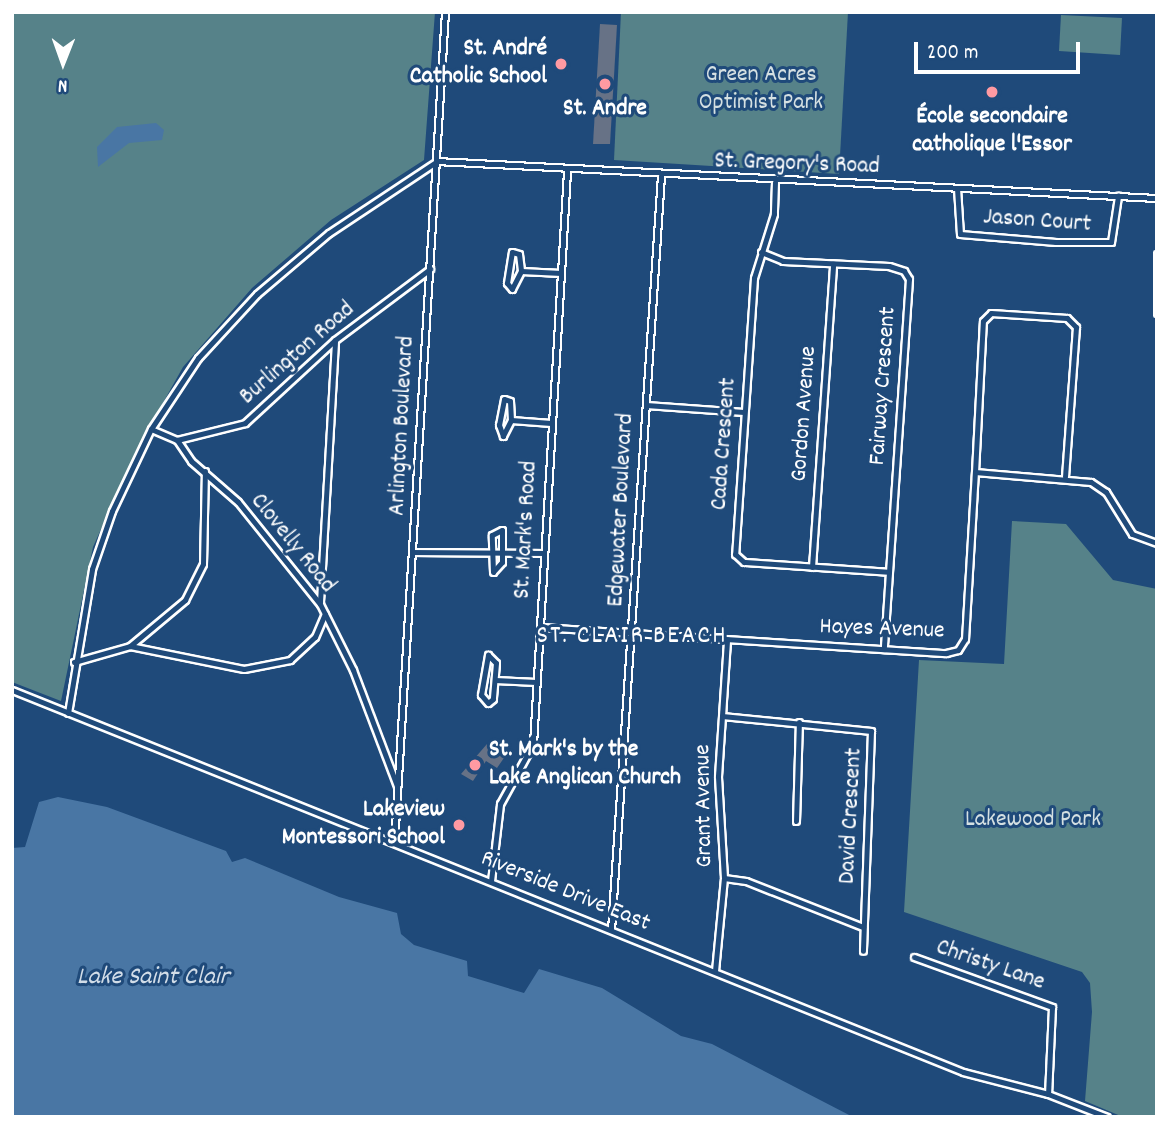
<!DOCTYPE html>
<meta charset="utf-8">
<style>
body{margin:0}
#map{position:relative;width:1169px;height:1129px;overflow:hidden;background:#1f4a7a;font-family:Dekko,sans-serif}
div>[style]{position:absolute}
[style*='--x']{left:calc(var(--x)*1px);top:calc(var(--y)*1px);width:calc(var(--w)*1px);rotate:calc(var(--a)*1deg)}
.green>*{inset:0;background:#568289}
.water>*{inset:0;background:#4976a4}
.building>*{inset:0;background:#677286}
.roads{filter:drop-shadow(2px 0 #fff) drop-shadow(-2px 0 #fff) drop-shadow(0 2px #fff) drop-shadow(0 -2px #fff)}
.minor>*{height:5px;margin:-2.5px;padding:0 2.5px;transform-origin:2.5px;border-radius:2.5px;background:#1f4a7a}
.dots>*{width:19px;height:19px;translate:-50% -50%;box-sizing:border-box;border:4px solid #1f4a7a;border-radius:50%}
span{translate:-50% -50%;white-space:nowrap;text-align:center;line-height:1.15;-webkit-text-stroke:6px #1f4a7a;paint-order:stroke}
.poi-label{font-size:24px;color:#fff;font-weight:700}
.right{translate:-100% -50%;text-align:right}
.left{translate:0 -50%;text-align:left}
.park-label{font-size:24px;color:#d5e0e2}
.street-label{font-size:24px;color:#fff}
.neighbourhood-label{font-size:26px;color:#fff;letter-spacing:2px}
.water-label{font-size:26px;color:#d2dde8;font-style:italic}
.frame{position:absolute;inset:0;border:14px solid #fff;pointer-events:none}
.north{position:absolute;left:28px;top:28px;width:70px;height:70px;-webkit-text-stroke:5px #1f4a7a;paint-order:stroke;rotate:181deg;font-size:19px;font-weight:700;line-height:28px;text-align:center;color:#fff}
.north::after{content:'';display:block;margin:auto;width:24px;height:32px;background:#fff;clip-path:polygon(50% 0,100% 100%,50% 72%,0 100%)}
.scale{position:absolute;left:914px;top:42px;width:166px;height:32px;box-sizing:border-box;border:4px solid #fff;border-top:0;padding-left:9px;font-size:21px;line-height:24px;white-space:nowrap;color:#fff;-webkit-text-stroke:5px #1f4a7a;paint-order:stroke}
</style>
<div id="map">
<div class="green">
<div style="clip-path:polygon(12px 12px,435px 12px,424px 160px,331px 220px,252px 288px,183px 367px,136px 451px,93px 547px,61px 701px,12px 682px)"></div>
<div style="clip-path:polygon(621px 12px,848px 12px,839px 174px,614px 160px)"></div>
<div style="clip-path:polygon(1061px 15px,1122px 18px,1120px 55px,1059px 51px)"></div>
<div style="clip-path:polygon(1012px 521px,1066px 524px,1113px 580px,1157px 589px,1157px 1117px,1123px 1117px,1085px 1101px,1092px 1012px,1090px 983px,1082px 972px,904px 912px,919px 660px,1004px 664px)"></div>
</div>
<div class="water">
<div style="clip-path:polygon(156px 123px,164px 130px,162px 140px,129px 143px,98px 167px,97px 147px,117px 127px)"></div>
<div style="clip-path:polygon(58px 797px,107px 807px,226px 851px,232px 862px,245px 858px,339px 897px,397px 913px,401px 934px,414px 945px,467px 961px,468px 976px,524px 993px,539px 969px,602px 988px,681px 1036px,712px 1044px,853px 1117px,12px 1117px,12px 848px,25px 847px,39px 802px)"></div>
</div>
<div class="building">
<div style="clip-path:polygon(600px 24px,617px 25px,610px 144px,593px 144px)"></div>
<div style="clip-path:polygon(487px 744px,506px 755px,497px 768px,486px 761px,473px 781px,461px 774px)"></div>
</div>
<div class="roads">
<div class="minor">
<div style="--x:436;--y:161;--w:722;--a:2.94"></div>
<div style="--x:775;--y:182;--w:32;--a:92"></div>
<div style="--x:774;--y:214;--w:67;--a:107.4"></div>
<div style="--x:754;--y:278;--w:277;--a:93.9"></div>
<div style="--x:735;--y:554;--w:12;--a:42"></div>
<div style="--x:744;--y:562;--w:145;--a:3.9"></div>
<div style="--x:957;--y:188;--w:46;--a:86.3"></div>
<div style="--x:960;--y:234;--w:96;--a:4.8"></div>
<div style="--x:1056;--y:242;--w:55;--a:0"></div>
<div style="--x:1111;--y:242;--w:47;--a:-81.3"></div>
<div style="--x:512;--y:252;--w:7;--a:16"></div>
<div style="--x:519;--y:254;--w:17;--a:83"></div>
<div style="--x:521;--y:271;--w:20;--a:117"></div>
<div style="--x:512;--y:289;--w:8;--a:-130"></div>
<div style="--x:507;--y:283;--w:31;--a:-81"></div>
<div style="--x:761;--y:252;--w:24;--a:22"></div>
<div style="--x:783;--y:261;--w:106;--a:2.7"></div>
<div style="--x:889;--y:266;--w:16;--a:18"></div>
<div style="--x:904;--y:271;--w:9;--a:58"></div>
<div style="--x:909;--y:279;--w:371;--a:93.9"></div>
<div style="--x:1157;--y:254;--w:59;--a:90"></div>
<div style="--x:521;--y:271;--w:40;--a:2.9"></div>
<div style="--x:504;--y:399;--w:6;--a:18"></div>
<div style="--x:510;--y:401;--w:19;--a:87"></div>
<div style="--x:511;--y:420;--w:18;--a:117"></div>
<div style="--x:503;--y:436;--w:12;--a:-110"></div>
<div style="--x:499;--y:425;--w:26;--a:-79"></div>
<div style="--x:646;--y:405;--w:98;--a:4.1"></div>
<div style="--x:511;--y:420;--w:40;--a:4.3"></div>
<div style="--x:151;--y:429;--w:28;--a:23"></div>
<div style="--x:177;--y:440;--w:25;--a:56"></div>
<div style="--x:191;--y:461;--w:62;--a:41.1"></div>
<div style="--x:238;--y:502;--w:131;--a:51.2"></div>
<div style="--x:320;--y:604;--w:74;--a:63.4"></div>
<div style="--x:353;--y:670;--w:124;--a:69.2"></div>
<div style="--x:177;--y:440;--w:70;--a:-14"></div>
<div style="--x:245;--y:423;--w:122;--a:-42.7"></div>
<div style="--x:335;--y:340;--w:119;--a:-36.8"></div>
<div style="--x:975;--y:472;--w:151;--a:-87"></div>
<div style="--x:983;--y:321;--w:11;--a:-45"></div>
<div style="--x:991;--y:313;--w:76;--a:3.8"></div>
<div style="--x:1067;--y:318;--w:13;--a:45"></div>
<div style="--x:1076;--y:327;--w:150;--a:94.2"></div>
<div style="--x:502;--y:530;--w:32;--a:90"></div>
<div style="--x:502;--y:562;--w:13;--a:132"></div>
<div style="--x:493;--y:572;--w:37;--a:-92"></div>
<div style="--x:492;--y:535;--w:11;--a:-27"></div>
<div style="--x:413;--y:552;--w:130;--a:0.4"></div>
<div style="--x:812;--y:567;--w:304;--a:-86"></div>
<div style="--x:320;--y:602;--w:262;--a:-86.7"></div>
<div style="--x:540;--y:627;--w:407;--a:3.7"></div>
<div style="--x:946;--y:653;--w:12;--a:-14"></div>
<div style="--x:958;--y:650;--w:13;--a:-58"></div>
<div style="--x:965;--y:639;--w:167;--a:-86.6"></div>
<div style="--x:975;--y:472;--w:116;--a:4.9"></div>
<div style="--x:1091;--y:482;--w:18;--a:34"></div>
<div style="--x:1106;--y:492;--w:49;--a:58.2"></div>
<div style="--x:1132;--y:534;--w:27;--a:20"></div>
<div style="--x:130;--y:646;--w:72;--a:-39.9"></div>
<div style="--x:185;--y:600;--w:40;--a:-63.4"></div>
<div style="--x:203;--y:564;--w:93;--a:-88.8"></div>
<div style="--x:488;--y:655;--w:11;--a:45"></div>
<div style="--x:496;--y:663;--w:36;--a:95"></div>
<div style="--x:493;--y:699;--w:6;--a:141"></div>
<div style="--x:488;--y:703;--w:11;--a:-131"></div>
<div style="--x:481;--y:695;--w:41;--a:-80.1"></div>
<div style="--x:74;--y:662;--w:58;--a:-15.9"></div>
<div style="--x:130;--y:646;--w:116;--a:11.4"></div>
<div style="--x:244;--y:669;--w:47;--a:-11.1"></div>
<div style="--x:290;--y:660;--w:34;--a:-43"></div>
<div style="--x:315;--y:637;--w:25;--a:-67"></div>
<div style="--x:495;--y:680;--w:41;--a:2.8"></div>
<div style="--x:12;--y:690;--w:1025;--a:21.88"></div>
<div style="--x:963;--y:1072;--w:88;--a:14.5"></div>
<div style="--x:1048;--y:1094;--w:63;--a:21.3"></div>
<div style="--x:68;--y:713;--w:146;--a:-80.5"></div>
<div style="--x:92;--y:569;--w:61;--a:-71"></div>
<div style="--x:112;--y:511;--w:91;--a:-64.6"></div>
<div style="--x:151;--y:429;--w:85;--a:-56.5"></div>
<div style="--x:198;--y:358;--w:87;--a:-47.3"></div>
<div style="--x:257;--y:294;--w:94;--a:-40.3"></div>
<div style="--x:329;--y:233;--w:128;--a:-33.6"></div>
<div style="--x:722;--y:716;--w:150;--a:5.7"></div>
<div style="--x:871;--y:731;--w:220;--a:92.1"></div>
<div style="--x:796;--y:821;--w:99;--a:-88.3"></div>
<div style="--x:394;--y:843;--w:833;--a:-86.49"></div>
<div style="--x:724;--y:878;--w:22;--a:8"></div>
<div style="--x:746;--y:881;--w:126;--a:21.5"></div>
<div style="--x:491;--y:881;--w:78;--a:-83.3"></div>
<div style="--x:500;--y:804;--w:68;--a:-61.2"></div>
<div style="--x:533;--y:744;--w:574;--a:-86.6"></div>
<div style="--x:611;--y:930;--w:756;--a:-86.21"></div>
<div style="--x:914;--y:957;--w:147;--a:19.9"></div>
<div style="--x:1052;--y:1007;--w:87;--a:92.6"></div>
<div style="--x:715;--y:971;--w:93;--a:-84.5"></div>
<div style="--x:724;--y:878;--w:102;--a:-93.4"></div>
<div style="--x:718;--y:776;--w:137;--a:-86.2"></div>
</div>
</div>
<div class="dots">
<div style="left:561px;top:64px;background:#ff9aa2"></div>
<div style="left:605px;top:84px;background:#ff9aa2"></div>
<div style="left:992px;top:92px;background:#ff9aa2"></div>
<div style="left:475px;top:765px;background:#ff9aa2"></div>
<div style="left:459px;top:825px;background:#ff9aa2"></div>
</div>
<div class="poi-label">
<span class="right" style="left:547px;top:64px">St. André<br>Catholic School</span>
<span style="left:605px;top:110px">St. Andre</span>
<span style="left:992px;top:132px">École secondaire<br>catholique l'Essor</span>
<span class="left" style="left:489px;top:765px">St. Mark's by the<br>Lake Anglican Church</span>
<span class="right" style="left:445px;top:825px">Lakeview<br>Montessori School</span>
</div>
<div class="park-label">
<span style="left:761px;top:90px">Green Acres<br>Optimist Park</span>
<span style="left:1033px;top:821px">Lakewood Park</span>
</div>
<div class="street-label">
<span style="left:797px;top:165px;rotate:2deg">St. Gregory's Road</span>
<span style="left:1037px;top:222px;rotate:4deg">Jason Court</span>
<span style="left:298px;top:354px;rotate:-41deg">Burlington Road</span>
<span style="left:884px;top:386px;rotate:-86deg">Fairway Crescent</span>
<span style="left:805px;top:414px;rotate:-86deg">Gordon Avenue</span>
<span style="left:403px;top:426px;rotate:-87deg">Arlington Boulevard</span>
<span style="left:725px;top:444px;rotate:-86deg">Cada Crescent</span>
<span style="left:622px;top:510px;rotate:-87deg">Edgewater Boulevard</span>
<span style="left:527px;top:530px;rotate:-87deg">St. Mark's Road</span>
<span style="left:292px;top:544px;rotate:51deg">Clovelly Road</span>
<span style="left:882px;top:630px;rotate:2deg">Hayes Avenue</span>
<span style="left:705px;top:806px;rotate:-91deg">Grant Avenue</span>
<span style="left:852px;top:816px;rotate:-87deg">David Crescent</span>
<span style="left:565px;top:892px;rotate:22deg">Riverside Drive East</span>
<span style="left:990px;top:966px;rotate:19deg">Christy Lane</span>
</div>
<div class="neighbourhood-label">
<span style="left:632px;top:637px">ST. CLAIR BEACH</span>
</div>
<div class="water-label">
<span style="left:153px;top:978px">Lake Saint Clair</span>
</div>
<div class="frame"></div>
<div class="north">N</div>
<div class="scale">200 m</div>
</div>
